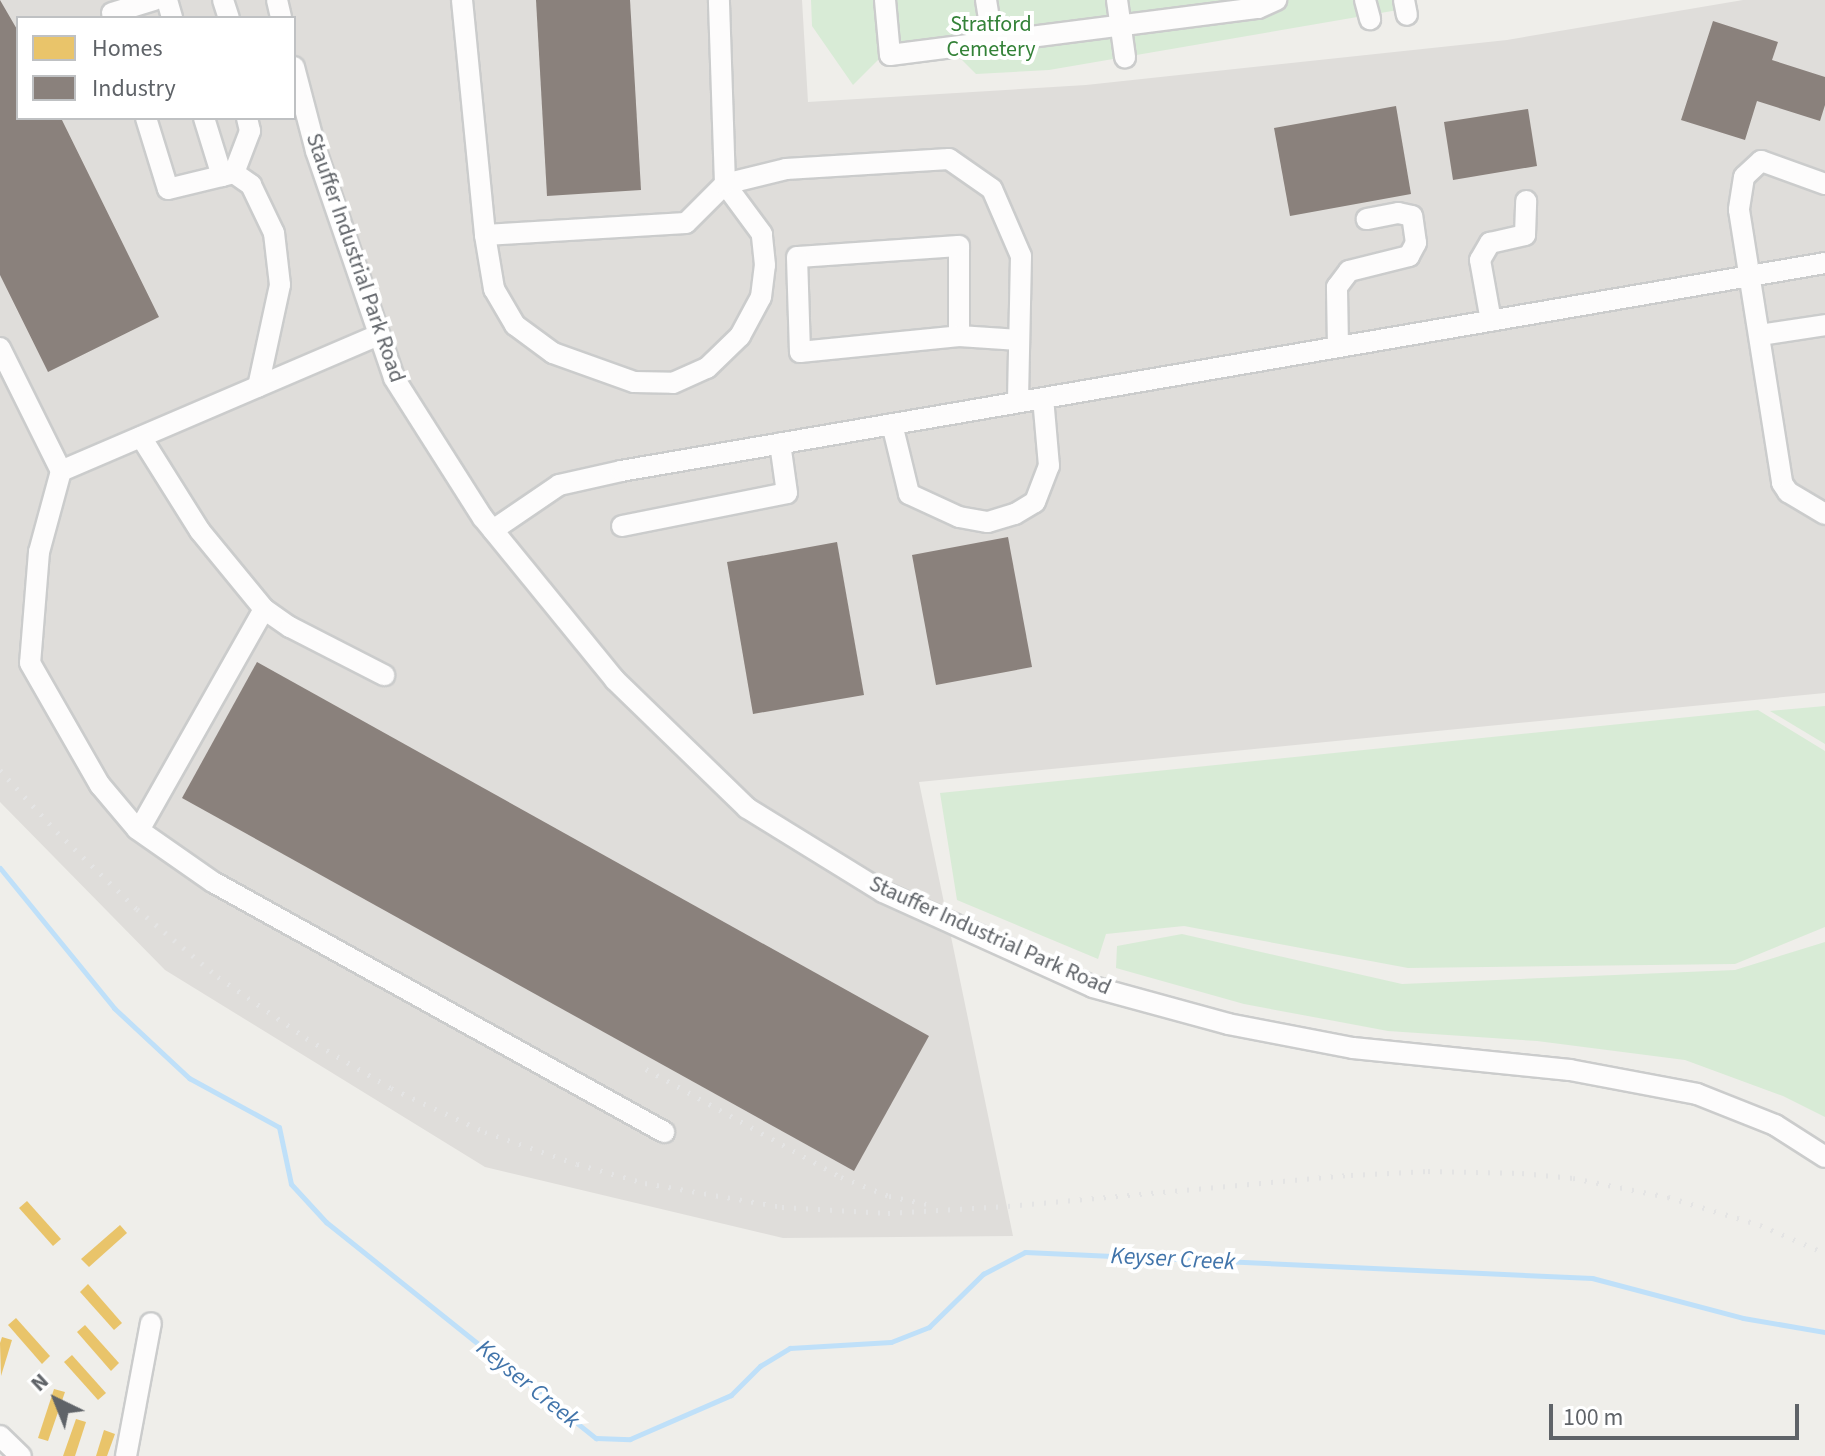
<!DOCTYPE html>
<style>
body{margin:0}
#map{position:relative;width:1825px;height:1456px;overflow:hidden;background:#efeeea;font-family:"Source Sans 3",sans-serif}
div>[style]{position:absolute}
[style*='--x']{left:calc(var(--x)*1px);top:calc(var(--y)*1px);width:calc(var(--w)*1px);rotate:calc(var(--a)*1deg)}
.industrial>*{inset:0;background:#dfddda}
.green>*{inset:0;background:#d8ebd6}
.homes>*{inset:0;background:#e9c46a}
.industry>*{inset:0;background:#8a817c}
.stream>*{height:5px;margin:-2.5px;padding:0 2.5px;transform-origin:2.5px;border-radius:2.5px;background:#bfe0f9}
.roads{filter:drop-shadow(2px 0 #cbcccc) drop-shadow(-2px 0 #cbcccc) drop-shadow(0 2px #cbcccc) drop-shadow(0 -2px #cbcccc)}
.minor>*{height:20px;margin:-10px;padding:0 10px;transform-origin:10px;border-radius:10px;background:#fdfcfc}
.rail>*{height:5px;margin-top:-2.5px;transform-origin:0;background:repeating-linear-gradient(90deg,#e4e4e4 0 2px,transparent 0 12px)}
span{translate:-50% -50%;white-space:nowrap;text-align:center;line-height:1.15;-webkit-text-stroke:8px #fff;paint-order:stroke}
.park-label{font-size:22px;color:#348238}
.street-label{font-size:22px;color:#5f6368}
.water-label{font-size:24px;color:#4174aa;font-style:italic}
.legend{position:absolute;left:16px;top:16px;width:280px;height:104px;box-sizing:border-box;background:#fff;border:2px solid #bfc1c3;margin:0;padding:10px 14px;list-style:none;font-size:24px;color:#5f6368}
.legend li{display:flex;align-items:center;gap:16px;height:40px}
.legend b{width:40px;border:2px solid #bfc1c3}
.north{position:absolute;left:16px;top:1360px;width:80px;height:80px;-webkit-text-stroke:6px #fff;paint-order:stroke;rotate:317deg;font-size:22px;font-weight:700;line-height:32px;text-align:center;color:#5f6368}
.north::after{content:'';display:block;margin:auto;width:28px;height:36px;background:#5f6368;clip-path:polygon(50% 0,100% 100%,50% 72%,0 100%)}
.scale{position:absolute;left:1549px;top:1404px;width:250px;height:36px;box-sizing:border-box;border:4px solid #5f6368;border-top:0;padding-left:10px;font-size:24px;line-height:28px;white-space:nowrap;color:#5f6368;-webkit-text-stroke:6px #fff;paint-order:stroke}
</style>
<div id="map">
<div class="industrial">
<div style="clip-path:polygon(evenodd,0 0,802px 0,808px 102px,1086px 85px,1507px 40px,1743px 0,1825px 0,1825px 693px,919px 782px,1013px 1236px,783px 1238px,485px 1167px,165px 970px,0 802px,0 0,18px 18px,294px 18px,294px 118px,18px 118px,18px 18px)"></div>
</div>
<div class="green">
<div style="clip-path:polygon(811px 0,1396px 0,1398px 10px,1049px 70px,976px 74px,960px 58px,878px 60px,853px 85px,812px 26px)"></div>
<div style="clip-path:polygon(1825px 706px,1825px 744px,1770px 711px)"></div>
<div style="clip-path:polygon(1758px 710px,1825px 751px,1825px 927px,1735px 964px,1408px 968px,1184px 926px,1106px 934px,1098px 959px,957px 900px,940px 793px)"></div>
<div style="clip-path:polygon(1182px 934px,1402px 984px,1735px 970px,1825px 942px,1825px 1117px,1783px 1096px,1685px 1060px,1537px 1041px,1388px 1031px,1244px 1004px,1116px 968px,1117px 946px)"></div>
</div>
<div class="homes">
<div style="clip-path:polygon(27px 1201px,61px 1239px,53px 1246px,19px 1208px)"></div>
<div style="clip-path:polygon(120px 1225px,127px 1233px,89px 1267px,81px 1259px)"></div>
<div style="clip-path:polygon(88px 1284px,122px 1323px,114px 1330px,80px 1292px)"></div>
<div style="clip-path:polygon(16px 1318px,50px 1356px,42px 1364px,8px 1325px)"></div>
<div style="clip-path:polygon(85px 1325px,119px 1363px,111px 1371px,77px 1332px)"></div>
<div style="clip-path:polygon(2px 1337px,12px 1340px,1px 1376px,0 1343px)"></div>
<div style="clip-path:polygon(72px 1355px,106px 1393px,98px 1400px,64px 1362px)"></div>
<div style="clip-path:polygon(54px 1389px,65px 1392px,48px 1441px,38px 1438px)"></div>
<div style="clip-path:polygon(76px 1419px,86px 1422px,75px 1456px,63px 1456px)"></div>
<div style="clip-path:polygon(104px 1430px,115px 1434px,107px 1456px,96px 1456px)"></div>
</div>
<div class="industry">
<div style="clip-path:polygon(0 0,18px 31px,18px 118px,61px 118px,159px 317px,48px 372px,0 275px)"></div>
<div style="clip-path:polygon(536px 0,630px 0,641px 190px,547px 196px)"></div>
<div style="clip-path:polygon(1713px 21px,1778px 42px,1772px 60px,1825px 77px,1825px 105px,1820px 121px,1757px 101px,1745px 140px,1681px 120px)"></div>
<div style="clip-path:polygon(1396px 106px,1411px 194px,1290px 216px,1274px 128px)"></div>
<div style="clip-path:polygon(1528px 109px,1537px 166px,1453px 180px,1444px 122px)"></div>
<div style="clip-path:polygon(1008px 537px,1032px 667px,936px 685px,912px 555px)"></div>
<div style="clip-path:polygon(837px 542px,864px 695px,753px 714px,727px 562px)"></div>
<div style="clip-path:polygon(257px 662px,929px 1036px,854px 1171px,182px 798px)"></div>
</div>
<div class="stream">
<div style="--x:0;--y:868;--w:181;--a:50.8"></div>
<div style="--x:114;--y:1008;--w:103;--a:43"></div>
<div style="--x:189;--y:1078;--w:102;--a:28.6"></div>
<div style="--x:279;--y:1127;--w:58;--a:78.1"></div>
<div style="--x:291;--y:1184;--w:52;--a:47.4"></div>
<div style="--x:326;--y:1222;--w:346;--a:38.7"></div>
<div style="--x:596;--y:1438;--w:34;--a:2"></div>
<div style="--x:630;--y:1439;--w:110;--a:-23.5"></div>
<div style="--x:731;--y:1395;--w:41;--a:-45"></div>
<div style="--x:760;--y:1366;--w:35;--a:-31"></div>
<div style="--x:790;--y:1348;--w:101;--a:-3.4"></div>
<div style="--x:891;--y:1342;--w:41;--a:-21.5"></div>
<div style="--x:929;--y:1327;--w:76;--a:-44.5"></div>
<div style="--x:983;--y:1274;--w:47;--a:-27.6"></div>
<div style="--x:1025;--y:1252;--w:568;--a:2.63"></div>
<div style="--x:1592;--y:1278;--w:156;--a:14.8"></div>
<div style="--x:1743;--y:1318;--w:83;--a:9.7"></div>
</div>
<div class="roads">
<div class="minor">
<div style="--x:167;--y:0;--w:19;--a:74"></div>
<div style="--x:223;--y:0;--w:19;--a:72"></div>
<div style="--x:277;--y:0;--w:18;--a:77"></div>
<div style="--x:462;--y:0;--w:236;--a:84.4"></div>
<div style="--x:485;--y:235;--w:201;--a:-3.4"></div>
<div style="--x:686;--y:223;--w:55;--a:-45"></div>
<div style="--x:725;--y:184;--w:63;--a:-13.8"></div>
<div style="--x:786;--y:169;--w:163;--a:-3.5"></div>
<div style="--x:949;--y:159;--w:52;--a:34.9"></div>
<div style="--x:992;--y:189;--w:73;--a:66.6"></div>
<div style="--x:1021;--y:256;--w:146;--a:91.2"></div>
<div style="--x:885;--y:0;--w:55;--a:84.8"></div>
<div style="--x:890;--y:55;--w:371;--a:-7.3"></div>
<div style="--x:1258;--y:8;--w:20;--a:-24"></div>
<div style="--x:986;--y:0;--w:20;--a:81"></div>
<div style="--x:989;--y:20;--w:18;--a:52"></div>
<div style="--x:1000;--y:34;--w:16;--a:15"></div>
<div style="--x:1117;--y:0;--w:58;--a:82"></div>
<div style="--x:1365;--y:0;--w:20;--a:75"></div>
<div style="--x:1404;--y:0;--w:15;--a:79"></div>
<div style="--x:112;--y:13;--w:44;--a:-17.2"></div>
<div style="--x:294;--y:67;--w:87;--a:75.3"></div>
<div style="--x:316;--y:151;--w:240;--a:71"></div>
<div style="--x:394;--y:378;--w:166;--a:57.6"></div>
<div style="--x:483;--y:518;--w:209;--a:50.8"></div>
<div style="--x:615;--y:680;--w:184;--a:44.1"></div>
<div style="--x:747;--y:808;--w:160;--a:31.7"></div>
<div style="--x:883;--y:892;--w:230;--a:24.3"></div>
<div style="--x:1093;--y:987;--w:140;--a:15.3"></div>
<div style="--x:1228;--y:1024;--w:127;--a:10.9"></div>
<div style="--x:1353;--y:1048;--w:218;--a:5.8"></div>
<div style="--x:1570;--y:1070;--w:129;--a:10.7"></div>
<div style="--x:1697;--y:1094;--w:84;--a:21.7"></div>
<div style="--x:1775;--y:1125;--w:59;--a:32.6"></div>
<div style="--x:146;--y:118;--w:74;--a:72.8"></div>
<div style="--x:168;--y:189;--w:68;--a:-13.6"></div>
<div style="--x:234;--y:173;--w:21;--a:35"></div>
<div style="--x:251;--y:185;--w:53;--a:64.4"></div>
<div style="--x:274;--y:233;--w:52;--a:83.4"></div>
<div style="--x:280;--y:285;--w:104;--a:102.2"></div>
<div style="--x:204;--y:118;--w:61;--a:72.8"></div>
<div style="--x:234;--y:173;--w:45;--a:-69.1"></div>
<div style="--x:250;--y:131;--w:13;--a:-103"></div>
<div style="--x:1825;--y:184;--w:68;--a:-160.2"></div>
<div style="--x:1761;--y:161;--w:23;--a:137"></div>
<div style="--x:1744;--y:177;--w:33;--a:99"></div>
<div style="--x:1739;--y:210;--w:276;--a:81"></div>
<div style="--x:1782;--y:483;--w:11;--a:56"></div>
<div style="--x:1788;--y:492;--w:43;--a:30.7"></div>
<div style="--x:485;--y:235;--w:55;--a:80.5"></div>
<div style="--x:494;--y:289;--w:42;--a:59.7"></div>
<div style="--x:515;--y:325;--w:47;--a:36.4"></div>
<div style="--x:553;--y:353;--w:86;--a:19.7"></div>
<div style="--x:634;--y:382;--w:39;--a:1"></div>
<div style="--x:673;--y:383;--w:37;--a:-24"></div>
<div style="--x:707;--y:368;--w:46;--a:-44.1"></div>
<div style="--x:740;--y:336;--w:44;--a:-61.7"></div>
<div style="--x:761;--y:297;--w:32;--a:-83"></div>
<div style="--x:765;--y:265;--w:31;--a:-96"></div>
<div style="--x:762;--y:234;--w:62;--a:-126.5"></div>
<div style="--x:725;--y:184;--w:184;--a:-91.9"></div>
<div style="--x:1491;--y:321;--w:62;--a:-100.2"></div>
<div style="--x:1480;--y:260;--w:20;--a:-60"></div>
<div style="--x:1490;--y:243;--w:36;--a:-13"></div>
<div style="--x:1525;--y:235;--w:34;--a:-88"></div>
<div style="--x:1760;--y:335;--w:66;--a:-8.7"></div>
<div style="--x:959;--y:336;--w:90;--a:-90"></div>
<div style="--x:959;--y:246;--w:162;--a:176.1"></div>
<div style="--x:797;--y:257;--w:95;--a:88.2"></div>
<div style="--x:800;--y:352;--w:160;--a:-5.7"></div>
<div style="--x:959;--y:336;--w:60;--a:3.8"></div>
<div style="--x:1338;--y:347;--w:60;--a:-91"></div>
<div style="--x:1337;--y:287;--w:20;--a:-53"></div>
<div style="--x:1349;--y:271;--w:62;--a:-14"></div>
<div style="--x:1409;--y:256;--w:15;--a:-62"></div>
<div style="--x:1416;--y:243;--w:27;--a:-98"></div>
<div style="--x:1412;--y:216;--w:14;--a:-168"></div>
<div style="--x:1398;--y:213;--w:32;--a:169"></div>
<div style="--x:0;--y:348;--w:137;--a:63.6"></div>
<div style="--x:61;--y:471;--w:346;--a:-23.2"></div>
<div style="--x:892;--y:424;--w:72;--a:76.3"></div>
<div style="--x:909;--y:494;--w:55;--a:24.7"></div>
<div style="--x:959;--y:517;--w:29;--a:10"></div>
<div style="--x:988;--y:522;--w:28;--a:-17"></div>
<div style="--x:1015;--y:514;--w:23;--a:-31"></div>
<div style="--x:1035;--y:502;--w:39;--a:-69"></div>
<div style="--x:1049;--y:466;--w:68;--a:-95"></div>
<div style="--x:141;--y:437;--w:111;--a:57.9"></div>
<div style="--x:200;--y:531;--w:101;--a:50.6"></div>
<div style="--x:264;--y:609;--w:32;--a:35"></div>
<div style="--x:290;--y:627;--w:106;--a:27.1"></div>
<div style="--x:61;--y:471;--w:84;--a:105.2"></div>
<div style="--x:39;--y:552;--w:111;--a:94.6"></div>
<div style="--x:30;--y:663;--w:141;--a:60.2"></div>
<div style="--x:100;--y:785;--w:57;--a:49.9"></div>
<div style="--x:137;--y:829;--w:8;--a:-45"></div>
<div style="--x:143;--y:823;--w:246;--a:-60.5"></div>
<div style="--x:622;--y:526;--w:168;--a:-11.3"></div>
<div style="--x:787;--y:493;--w:50;--a:-98"></div>
<div style="--x:493;--y:530;--w:80;--a:-34.3"></div>
<div style="--x:559;--y:485;--w:64;--a:-12.7"></div>
<div style="--x:621;--y:471;--w:1222;--a:-9.8"></div>
<div style="--x:137;--y:829;--w:93;--a:34.9"></div>
<div style="--x:213;--y:882;--w:516;--a:29"></div>
<div style="--x:0;--y:1436;--w:29;--a:44"></div>
<div style="--x:126;--y:1456;--w:135;--a:-79.4"></div>
</div>
</div>
<div class="rail">
<div style="--x:0;--y:770;--w:84;--a:47.4"></div>
<div style="--x:57;--y:832;--w:111;--a:43.9"></div>
<div style="--x:137;--y:909;--w:106;--a:40"></div>
<div style="--x:218;--y:977;--w:107;--a:34.7"></div>
<div style="--x:306;--y:1038;--w:99;--a:30.5"></div>
<div style="--x:391;--y:1088;--w:104;--a:25.1"></div>
<div style="--x:485;--y:1132;--w:97;--a:19.2"></div>
<div style="--x:577;--y:1164;--w:71;--a:15.6"></div>
<div style="--x:645;--y:1183;--w:139;--a:9.9"></div>
<div style="--x:782;--y:1207;--w:106;--a:3.2"></div>
<div style="--x:888;--y:1213;--w:120;--a:-3.3"></div>
<div style="--x:1008;--y:1206;--w:344;--a:-5.2"></div>
<div style="--x:1351;--y:1175;--w:77;--a:-3"></div>
<div style="--x:1428;--y:1171;--w:94;--a:1.2"></div>
<div style="--x:1522;--y:1173;--w:51;--a:5.6"></div>
<div style="--x:1573;--y:1178;--w:97;--a:11.3"></div>
<div style="--x:1668;--y:1197;--w:96;--a:16.9"></div>
<div style="--x:1760;--y:1225;--w:71;--a:23.3"></div>
<div style="--x:646;--y:1069;--w:223;--a:29"></div>
<div style="--x:841;--y:1177;--w:52;--a:21.6"></div>
<div style="--x:889;--y:1196;--w:38;--a:12"></div>
</div>
<div class="park-label">
<span style="left:991px;top:37px">Stratford<br>Cemetery</span>
</div>
<div class="street-label">
<span style="left:355px;top:258px;rotate:71deg">Stauffer Industrial Park Road</span>
<span style="left:990px;top:936px;rotate:24deg">Stauffer Industrial Park Road</span>
</div>
<div class="water-label">
<span style="left:1173px;top:1259px;rotate:3deg">Keyser Creek</span>
<span style="left:528px;top:1384px;rotate:39deg">Keyser Creek</span>
</div>
<ul class="legend">
<li><b style="height:22px;background:#e9c46a"></b>Homes</li>
<li><b style="height:22px;background:#8a817c"></b>Industry</li>
</ul>
<div class="north">N</div>
<div class="scale">100 m</div>
</div>
